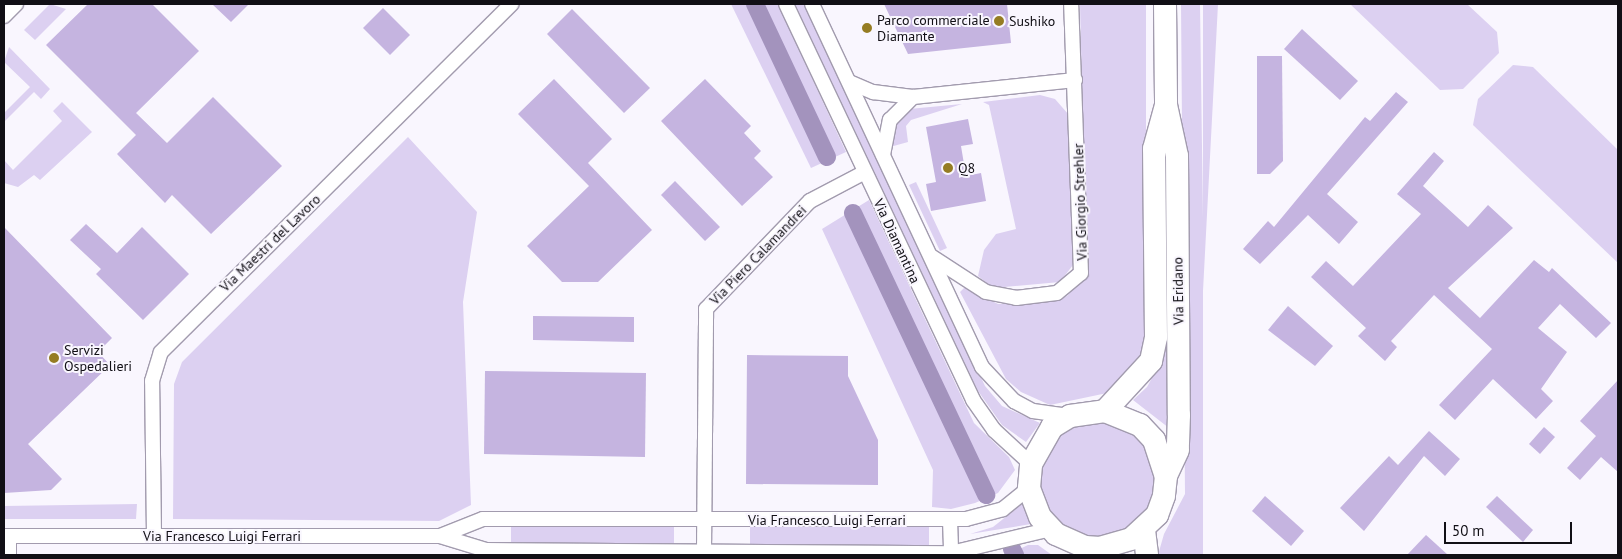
<!DOCTYPE html>
<style>
body{margin:0}
#map{position:relative;width:1622px;height:559px;overflow:hidden;background:#f9f6fe;font-family:"PT Sans",sans-serif}
div>[style]{position:absolute}
[style*='--x']{left:calc(var(--x)*1px);top:calc(var(--y)*1px);width:calc(var(--w)*1px);rotate:calc(var(--a)*1deg)}
.green>*{inset:0;background:#dcd0f1}
.round{border-radius:50%}
.canal>*{height:18px;margin:-9px;padding:0 9px;transform-origin:9px;border-radius:9px;background:#a393bd}
.building>*{inset:0;background:#c5b4e0}
.roads{filter:drop-shadow(1px 0 #a29bae) drop-shadow(-1px 0 #a29bae) drop-shadow(0 1px #a29bae) drop-shadow(0 -1px #a29bae)}
.street>*{height:14px;margin:-7px;padding:0 7px;transform-origin:7px;border-radius:7px;background:#fff}
.primary>*{height:22px;margin:-11px;padding:0 11px;transform-origin:11px;border-radius:11px;background:#fff}
.dots>*{width:14px;height:14px;translate:-50% -50%;box-sizing:border-box;border:2px solid #f9f6fe;border-radius:50%}
span{translate:-50% -50%;white-space:nowrap;text-align:center;line-height:1.15;-webkit-text-stroke:4px #f9f6fe;paint-order:stroke}
.poi-label{font-size:14px;color:#110f15}
.left{translate:0 -50%;text-align:left}
.street-label{font-size:14px;color:#110f15}
.frame{position:absolute;inset:0;border:5px solid #110f15;pointer-events:none}
.scale{position:absolute;left:1444px;top:522px;width:128px;height:22px;box-sizing:border-box;border:2px solid #110f15;border-top:0;padding-left:6px;font-size:15px;line-height:18px;white-space:nowrap;color:#110f15;-webkit-text-stroke:4px #f9f6fe;paint-order:stroke}
</style>
<div id="map">
<div class="green">
<div style="clip-path:polygon(50px 4px,66px 9px,35px 40px,24px 30px)"></div>
<div style="clip-path:polygon(731px 4px,778px 4px,846px 152px,811px 168px)"></div>
<div style="clip-path:polygon(795px 4px,804px 4px,985px 386px,1002px 406px,1040px 423px,1026px 442px,1002px 425px,978px 391px)"></div>
<div style="clip-path:polygon(1080px 4px,1146px 4px,1146px 336px,1138px 361px,1112px 392px,1050px 405px,1021px 392px,1006px 379px,960px 292px,965px 287px,998px 304px,1051px 301px,1067px 296px,1086px 274px)"></div>
<div style="clip-path:polygon(1181px 4px,1200px 4px,1203px 219px,1203px 4px,1218px 4px,1203px 291px,1203px 555px,1158px 555px,1164px 534px,1185px 494px)"></div>
<div style="clip-path:polygon(1350px 4px,1467px 4px,1497px 32px,1499px 53px,1463px 89px,1440px 90px)"></div>
<div style="clip-path:polygon(9px 47px,50px 89px,41px 99px,34px 92px,4px 122px,4px 113px,30px 87px,4px 62px)"></div>
<div style="clip-path:polygon(1513px 65px,1533px 67px,1618px 150px,1618px 263px,1473px 125px,1478px 99px)"></div>
<div style="clip-path:polygon(1040px 95px,1055px 99px,1069px 115px,1076px 261px,1060px 282px,993px 288px,978px 276px,984px 250px,996px 234px,1016px 229px,989px 105px,983px 102px)"></div>
<div style="clip-path:polygon(62px 102px,92px 132px,40px 180px,34px 175px,18px 187px,4px 183px,4px 160px,13px 170px,62px 121px,53px 111px)"></div>
<div style="clip-path:polygon(962px 104px,911px 120px,906px 126px,908px 142px,890px 147px,892px 124px,909px 109px)"></div>
<div style="clip-path:polygon(408px 137px,477px 212px,463px 302px,471px 505px,439px 521px,173px 519px,174px 384px,182px 362px)"></div>
<div style="clip-path:polygon(1165px 156px,1170px 320px,1169px 428px,1133px 400px,1147px 387px,1162px 360px)"></div>
<div style="clip-path:polygon(916px 182px,947px 248px,940px 251px,909px 185px)"></div>
<div style="clip-path:polygon(869px 200px,974px 423px,1009px 457px,1015px 470px,998px 493px,975px 503px,951px 509px,932px 507px,933px 470px,822px 229px)"></div>
<div class="round" style="left:1037px;top:418px;width:120px;height:120px"></div>
<div style="clip-path:polygon(137px 504px,136px 519px,4px 519px,4px 506px)"></div>
<div style="clip-path:polygon(1022px 504px,1031px 524px,970px 534px,993px 527px)"></div>
<div style="clip-path:polygon(511px 523px,674px 524px,674px 546px,511px 545px)"></div>
<div style="clip-path:polygon(750px 523px,929px 523px,929px 547px,750px 547px)"></div>
<div style="clip-path:polygon(1028px 545px,1038px 545px,1052px 555px,1007px 555px)"></div>
</div>
<div class="canal">
<div style="--x:755;--y:4;--w:169;--a:64.8"></div>
<div style="--x:853;--y:213;--w:312;--a:64.7"></div>
<div style="--x:1012;--y:549;--w:7;--a:63"></div>
</div>
<div class="building">
<div style="clip-path:polygon(88px 4px,152px 4px,199px 51px,136px 113px,167px 143px,213px 97px,282px 166px,211px 234px,172px 195px,165px 203px,117px 154px,136px 135px,46px 45px)"></div>
<div style="clip-path:polygon(212px 4px,249px 4px,231px 22px)"></div>
<div style="clip-path:polygon(884px 4px,1007px 4px,1011px 43px,908px 54px)"></div>
<div style="clip-path:polygon(383px 8px,410px 35px,390px 55px,363px 28px)"></div>
<div style="clip-path:polygon(572px 9px,650px 88px,624px 113px,547px 34px)"></div>
<div style="clip-path:polygon(1302px 29px,1358px 81px,1340px 100px,1284px 49px)"></div>
<div style="clip-path:polygon(1257px 56px,1282px 56px,1283px 161px,1270px 174px,1257px 174px)"></div>
<div style="clip-path:polygon(554px 79px,612px 139px,588px 163px,652px 230px,598px 282px,562px 282px,527px 246px,589px 186px,518px 114px)"></div>
<div style="clip-path:polygon(705px 79px,751px 126px,744px 133px,761px 151px,754px 158px,773px 177px,742px 206px,661px 121px)"></div>
<div style="clip-path:polygon(1396px 92px,1408px 102px,1327px 194px,1358px 222px,1339px 244px,1308px 215px,1260px 264px,1243px 249px,1268px 221px,1274px 227px,1365px 117px,1370px 121px)"></div>
<div style="clip-path:polygon(968px 119px,973px 144px,961px 146px,966px 176px,981px 173px,986px 201px,931px 211px,926px 184px,936px 182px,926px 127px)"></div>
<div style="clip-path:polygon(1434px 152px,1444px 161px,1423px 186px,1468px 227px,1488px 205px,1513px 228px,1448px 288px,1480px 318px,1534px 260px,1549px 272px,1552px 268px,1611px 323px,1596px 338px,1560px 304px,1538px 328px,1567px 352px,1541px 389px,1553px 401px,1536px 419px,1493px 379px,1455px 420px,1439px 405px,1492px 349px,1434px 295px,1391px 341px,1397px 347px,1385px 361px,1358px 336px,1366px 328px,1311px 277px,1326px 261px,1353px 286px,1421px 214px,1397px 194px)"></div>
<div style="clip-path:polygon(675px 181px,720px 227px,705px 241px,661px 195px)"></div>
<div style="clip-path:polygon(86px 224px,117px 253px,142px 227px,189px 274px,143px 320px,96px 274px,101px 269px,70px 240px)"></div>
<div style="clip-path:polygon(4px 227px,112px 338px,98px 352px,110px 365px,28px 444px,62px 479px,51px 490px,4px 493px)"></div>
<div style="clip-path:polygon(1288px 306px,1333px 346px,1315px 366px,1268px 330px)"></div>
<div style="clip-path:polygon(533px 316px,634px 317px,634px 342px,533px 340px)"></div>
<div style="clip-path:polygon(747px 355px,848px 356px,848px 376px,878px 440px,878px 485px,746px 484px)"></div>
<div style="clip-path:polygon(485px 371px,646px 373px,645px 457px,484px 454px)"></div>
<div style="clip-path:polygon(1618px 380px,1618px 472px,1601px 457px,1580px 480px,1567px 468px,1596px 436px,1580px 421px)"></div>
<div style="clip-path:polygon(1544px 427px,1555px 437px,1540px 454px,1529px 444px)"></div>
<div style="clip-path:polygon(1429px 431px,1460px 459px,1445px 476px,1424px 456px,1364px 531px,1340px 508px,1389px 456px,1398px 465px)"></div>
<div style="clip-path:polygon(1265px 496px,1304px 531px,1291px 546px,1252px 511px)"></div>
<div style="clip-path:polygon(1497px 496px,1533px 530px,1523px 542px,1486px 507px)"></div>
<div style="clip-path:polygon(1426px 535px,1436px 544px,1448px 555px,1407px 555px)"></div>
</div>
<div class="roads">
<div class="street">
<div style="--x:786;--y:4;--w:438;--a:64.7"></div>
<div style="--x:973;--y:400;--w:37;--a:55"></div>
<div style="--x:994;--y:430;--w:50;--a:42.6"></div>
<div style="--x:812;--y:4;--w:401;--a:64.9"></div>
<div style="--x:982;--y:367;--w:47;--a:46.7"></div>
<div style="--x:1014;--y:401;--w:21;--a:28"></div>
<div style="--x:1033;--y:411;--w:34;--a:8"></div>
<div style="--x:4;--y:16;--w:17;--a:-45"></div>
<div style="--x:849;--y:82;--w:26;--a:23"></div>
<div style="--x:873;--y:92;--w:40;--a:7.1"></div>
<div style="--x:913;--y:97;--w:163;--a:-6"></div>
<div style="--x:883;--y:155;--w:36;--a:-79"></div>
<div style="--x:890;--y:120;--w:33;--a:-45"></div>
<div style="--x:932;--y:257;--w:64;--a:32.9"></div>
<div style="--x:986;--y:292;--w:31;--a:11"></div>
<div style="--x:1016;--y:298;--w:41;--a:-7"></div>
<div style="--x:1057;--y:293;--w:31;--a:-40"></div>
<div style="--x:1081;--y:273;--w:269;--a:-92.1"></div>
<div style="--x:950;--y:520;--w:33;--a:88"></div>
<div style="--x:4;--y:536;--w:436;--a:0"></div>
<div style="--x:440;--y:536;--w:48;--a:16.9"></div>
<div style="--x:486;--y:550;--w:465;--a:0.4"></div>
<div style="--x:951;--y:553;--w:103;--a:-13.5"></div>
<div style="--x:154;--y:536;--w:155;--a:-90.7"></div>
<div style="--x:152;--y:381;--w:30;--a:-73"></div>
<div style="--x:161;--y:352;--w:494;--a:-44.8"></div>
<div style="--x:440;--y:536;--w:46;--a:-21.6"></div>
<div style="--x:483;--y:519;--w:483;--a:0"></div>
<div style="--x:966;--y:519;--w:38;--a:-15"></div>
<div style="--x:1003;--y:509;--w:33;--a:-39"></div>
<div style="--x:704;--y:551;--w:242;--a:-89.5"></div>
<div style="--x:706;--y:309;--w:150;--a:-46.1"></div>
<div style="--x:810;--y:201;--w:62;--a:-27.8"></div>
<div style="--x:9;--y:555;--w:19;--a:-90"></div>
</div>
<div class="primary">
<div style="--x:1165;--y:4;--w:101;--a:89.4"></div>
<div style="--x:1166;--y:105;--w:52;--a:77.8"></div>
<div style="--x:1177;--y:156;--w:259;--a:89.6"></div>
<div style="--x:1179;--y:415;--w:35;--a:92"></div>
<div style="--x:1178;--y:450;--w:29;--a:115"></div>
<div style="--x:1105;--y:411;--w:38;--a:22"></div>
<div style="--x:1140;--y:425;--w:21;--a:47"></div>
<div style="--x:1154;--y:440;--w:38;--a:72"></div>
<div style="--x:1166;--y:476;--w:20;--a:96"></div>
<div style="--x:1164;--y:496;--w:20;--a:110"></div>
<div style="--x:1157;--y:515;--w:35;--a:137"></div>
<div style="--x:1131;--y:539;--w:32;--a:164"></div>
<div style="--x:1100;--y:548;--w:15;--a:-176"></div>
<div style="--x:1085;--y:547;--w:32;--a:-156"></div>
<div style="--x:1056;--y:534;--w:23;--a:-133"></div>
<div style="--x:1040;--y:517;--w:31;--a:-111"></div>
<div style="--x:1029;--y:488;--w:24;--a:-85"></div>
<div style="--x:1031;--y:464;--w:43;--a:-60.4"></div>
<div style="--x:1052;--y:427;--w:21;--a:-31"></div>
<div style="--x:1070;--y:416;--w:35;--a:-8"></div>
<div style="--x:1105;--y:411;--w:68;--a:-47.4"></div>
<div style="--x:1151;--y:361;--w:25;--a:-78"></div>
<div style="--x:1156;--y:337;--w:188;--a:-90.6"></div>
<div style="--x:1154;--y:149;--w:46;--a:-74.7"></div>
<div style="--x:1144;--y:530;--w:25;--a:83"></div>
</div>
</div>
<div class="dots">
<div style="left:999px;top:21px;background:#957c23"></div>
<div style="left:867px;top:28px;background:#957c23"></div>
<div style="left:948px;top:168px;background:#957c23"></div>
<div style="left:54px;top:358px;background:#957c23"></div>
</div>
<div class="poi-label">
<span class="left" style="left:877px;top:28px">Parco commerciale<br>Diamante</span>
<span class="left" style="left:1009px;top:21px">Sushiko</span>
<span class="left" style="left:958px;top:168px">Q8</span>
<span class="left" style="left:64px;top:358px">Servizi<br>Ospedalieri</span>
</div>
<div class="street-label">
<span style="left:1080px;top:202px;rotate:-92deg">Via Giorgio Strehler</span>
<span style="left:897px;top:241px;rotate:65deg">Via Diamantina</span>
<span style="left:270px;top:243px;rotate:-44deg">Via Maestri del Lavoro</span>
<span style="left:758px;top:255px;rotate:-46deg">Via Piero Calamandrei</span>
<span style="left:1178px;top:291px;rotate:-91deg">Via Eridano</span>
<span style="left:827px;top:520px">Via Francesco Luigi Ferrari</span>
<span style="left:222px;top:536px">Via Francesco Luigi Ferrari</span>
</div>
<div class="frame"></div>
<div class="scale">50 m</div>
</div>
